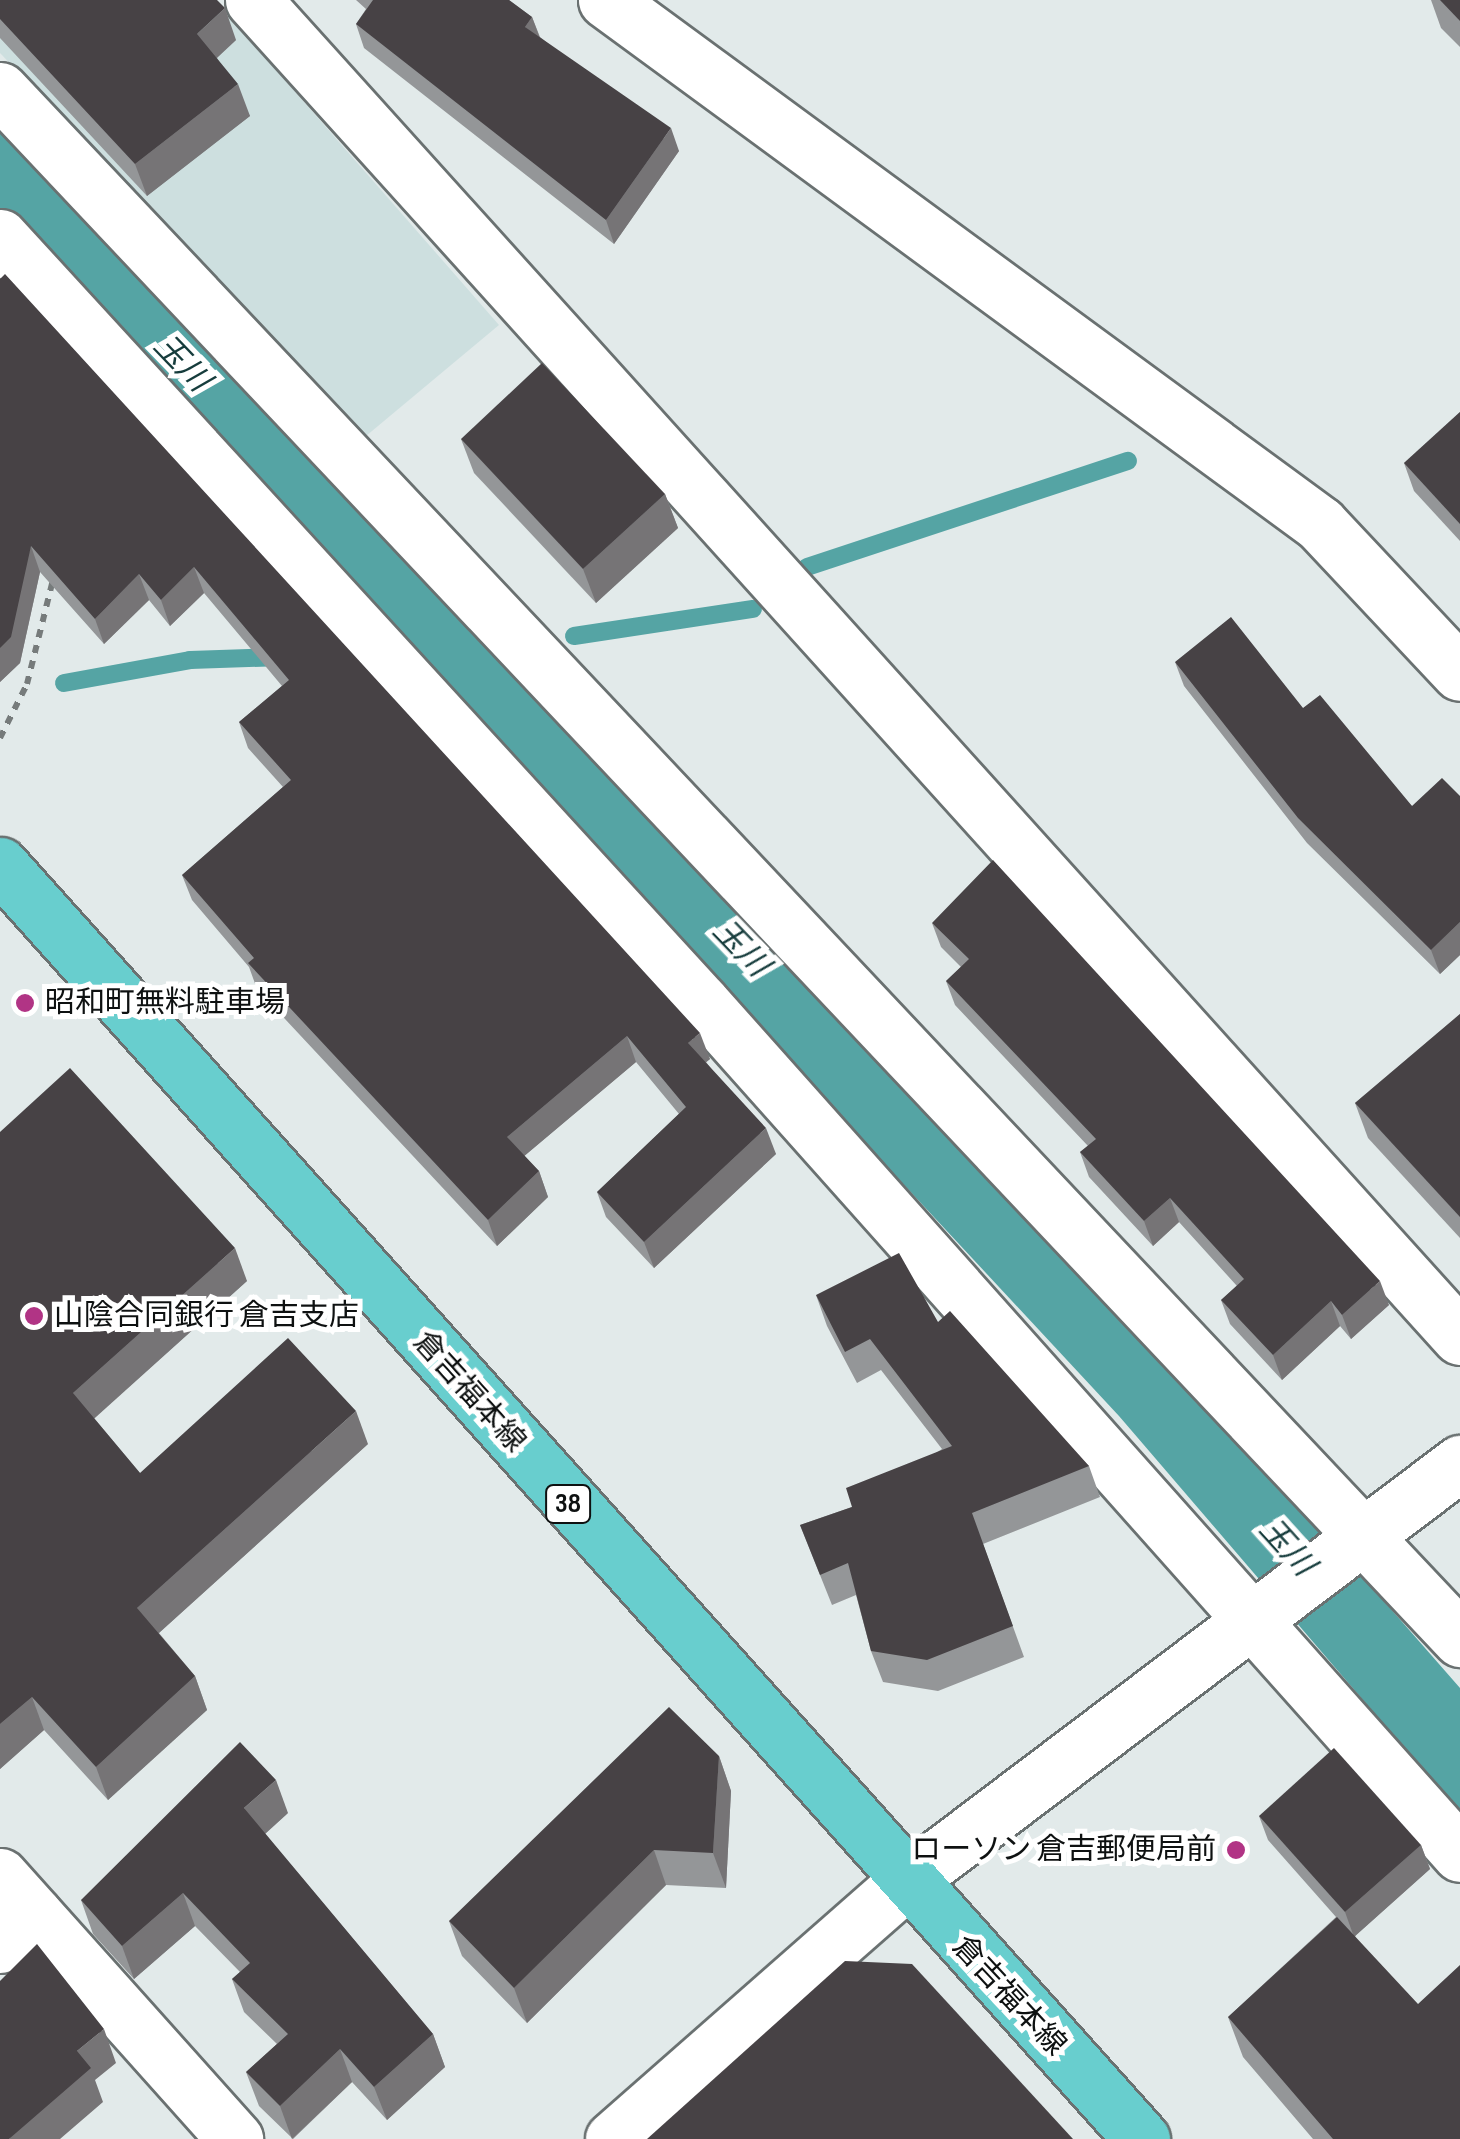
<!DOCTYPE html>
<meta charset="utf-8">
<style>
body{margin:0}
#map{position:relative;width:1460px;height:2139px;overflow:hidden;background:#e2eaea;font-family:"Sofia Sans Condensed","Noto Sans JP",sans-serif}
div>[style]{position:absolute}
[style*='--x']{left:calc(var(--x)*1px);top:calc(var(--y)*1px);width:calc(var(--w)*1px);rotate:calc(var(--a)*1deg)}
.built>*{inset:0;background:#cddfdf}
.water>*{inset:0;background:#55a4a4}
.stream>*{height:18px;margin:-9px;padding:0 9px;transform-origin:9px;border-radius:9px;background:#55a4a4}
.path>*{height:6px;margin-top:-3px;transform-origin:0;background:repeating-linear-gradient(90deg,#767b7b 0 8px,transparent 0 16px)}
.roads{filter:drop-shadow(2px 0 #6a7171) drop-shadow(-2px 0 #6a7171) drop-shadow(0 2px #6a7171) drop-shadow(0 -2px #6a7171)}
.minor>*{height:55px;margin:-27.5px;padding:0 27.5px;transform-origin:27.5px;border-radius:27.5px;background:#fff}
.major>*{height:55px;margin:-27.5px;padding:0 27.5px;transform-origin:27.5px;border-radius:27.5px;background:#68cece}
.wall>*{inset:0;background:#949698}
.shaded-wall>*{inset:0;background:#767476}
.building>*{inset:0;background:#474245}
.dots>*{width:28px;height:28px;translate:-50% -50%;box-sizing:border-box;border:5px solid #fff;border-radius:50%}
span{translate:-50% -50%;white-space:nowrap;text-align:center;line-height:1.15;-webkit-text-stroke:10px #fff;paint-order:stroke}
.shield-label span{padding:2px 8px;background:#fff;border:2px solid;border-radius:8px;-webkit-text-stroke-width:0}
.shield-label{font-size:28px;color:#0e1111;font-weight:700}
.poi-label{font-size:30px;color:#0e1111}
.left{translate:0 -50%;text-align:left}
.right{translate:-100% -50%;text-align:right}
.street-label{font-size:30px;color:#0e1111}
.water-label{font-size:32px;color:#163c3c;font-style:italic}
</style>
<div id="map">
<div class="built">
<div style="clip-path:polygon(0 0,215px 0,499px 325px,366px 436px,0 53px)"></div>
</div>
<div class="water">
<div style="clip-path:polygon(0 117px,1199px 1390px,1460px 1688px,1460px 1813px,1119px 1416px,0 213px)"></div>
</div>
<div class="stream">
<div style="--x:807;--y:567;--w:338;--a:-18.3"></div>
<div style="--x:574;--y:636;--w:181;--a:-8.6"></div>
<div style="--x:64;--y:683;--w:128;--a:-10.3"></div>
<div style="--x:190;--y:660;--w:92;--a:-1.9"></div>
</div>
<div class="path">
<div style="--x:0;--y:738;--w:60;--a:-63.4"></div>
<div style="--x:27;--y:684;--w:111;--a:-76"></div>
</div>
<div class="roads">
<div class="minor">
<div style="--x:253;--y:0;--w:1801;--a:47.93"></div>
<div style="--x:606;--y:0;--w:886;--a:36.27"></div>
<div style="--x:1320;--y:524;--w:204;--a:46.8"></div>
<div style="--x:0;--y:90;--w:2129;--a:46.69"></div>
<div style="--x:0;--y:237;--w:1038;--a:47.5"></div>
<div style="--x:701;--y:1002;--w:1141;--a:48.3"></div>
<div style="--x:0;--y:1876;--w:353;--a:48.2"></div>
<div style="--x:0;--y:1945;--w:46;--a:-42.4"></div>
<div style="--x:613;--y:2139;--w:388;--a:-41.3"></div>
<div style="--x:904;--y:1883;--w:697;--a:-37.07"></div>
</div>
<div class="major">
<div style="--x:0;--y:865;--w:1711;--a:48.13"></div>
</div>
</div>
<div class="wall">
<div style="clip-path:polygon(0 0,236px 40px,217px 58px,250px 116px,147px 196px,0 38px)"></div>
<div style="clip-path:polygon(356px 0,509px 0,532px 17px,540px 37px,679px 151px,614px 244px,364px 48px,356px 24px,366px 9px)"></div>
<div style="clip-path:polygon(1431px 0,1460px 0,1460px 47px,1441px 28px)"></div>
<div style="clip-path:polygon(0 279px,710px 1059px,706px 1062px,776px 1154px,654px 1268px,606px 1217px,597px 1192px,679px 1114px,636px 1062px,524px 1156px,539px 1171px,548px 1197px,497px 1246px,257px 989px,249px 967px,192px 900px,182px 875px,283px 787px,248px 748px,239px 722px,282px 686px,204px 593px,170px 626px,149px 600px,104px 644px,40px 572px,20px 663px,0 682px)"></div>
<div style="clip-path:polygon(1460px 412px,1460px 541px,1414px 491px,1404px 463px)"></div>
<div style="clip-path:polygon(461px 439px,665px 494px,678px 528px,596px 603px,474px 473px)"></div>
<div style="clip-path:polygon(1175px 662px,1303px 708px,1412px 806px,1460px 796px,1460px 955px,1440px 974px,1307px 843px,1184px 686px)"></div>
<div style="clip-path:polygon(932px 923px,1389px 1305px,1351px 1339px,1340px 1326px,1282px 1380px,1230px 1324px,1221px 1300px,1237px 1286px,1179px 1222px,1153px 1246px,1089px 1177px,1080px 1152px,1088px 1146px,955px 1005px,946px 981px,961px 967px,941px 947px)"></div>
<div style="clip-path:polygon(1460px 1014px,1460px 1238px,1368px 1138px,1355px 1103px)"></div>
<div style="clip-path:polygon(0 1132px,247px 1281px,94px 1418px,140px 1473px,368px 1444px,159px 1633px,195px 1676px,207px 1710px,108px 1800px,44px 1730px,0 1769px)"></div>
<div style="clip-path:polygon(816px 1295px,938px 1322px,1089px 1466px,1100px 1497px,983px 1544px,1024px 1657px,938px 1691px,883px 1682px,871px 1651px,856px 1595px,832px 1605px,800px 1525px,852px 1507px,942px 1449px,881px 1370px,857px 1383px,827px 1326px)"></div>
<div style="clip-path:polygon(719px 1756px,731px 1791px,726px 1888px,666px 1885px,527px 2023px,462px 1956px,449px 1921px)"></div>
<div style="clip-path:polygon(288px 1813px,265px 1834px,433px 2034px,445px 2067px,387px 2120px,352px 2082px,293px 2139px,259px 2106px,246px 2072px,277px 2044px,244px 2012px,232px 1979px,240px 1972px,195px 1926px,134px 1979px,93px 1934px,81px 1900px)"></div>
<div style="clip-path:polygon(1259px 1816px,1421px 1845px,1430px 1869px,1355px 1936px,1460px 2139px,1313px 2139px,1243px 2057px,1228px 2017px,1336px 1917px,1268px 1840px)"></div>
</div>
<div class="shaded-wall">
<div style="clip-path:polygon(225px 8px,236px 40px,208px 66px,197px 34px)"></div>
<div style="clip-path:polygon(532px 17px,541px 41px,525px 27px)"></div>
<div style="clip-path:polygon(238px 84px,250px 116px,147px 196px,135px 164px)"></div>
<div style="clip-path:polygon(671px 128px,679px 151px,614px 244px,606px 220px)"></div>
<div style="clip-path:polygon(665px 494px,678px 528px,596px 603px,583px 569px)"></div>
<div style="clip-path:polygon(31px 546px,40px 572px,20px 663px,0 682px,0 648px)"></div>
<div style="clip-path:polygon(194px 567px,204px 593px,170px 626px,161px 600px)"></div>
<div style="clip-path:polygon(139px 574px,149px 600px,104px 644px,95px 619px)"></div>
<div style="clip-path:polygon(1460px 922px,1460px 955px,1440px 974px,1431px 950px)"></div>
<div style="clip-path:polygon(700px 1033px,710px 1059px,698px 1069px,688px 1043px)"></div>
<div style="clip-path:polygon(627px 1036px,636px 1062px,516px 1163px,507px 1137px)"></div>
<div style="clip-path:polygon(766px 1128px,776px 1154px,654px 1268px,644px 1242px)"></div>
<div style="clip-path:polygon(539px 1171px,548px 1197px,497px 1246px,488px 1220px)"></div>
<div style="clip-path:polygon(1170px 1198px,1179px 1222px,1153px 1246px,1144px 1221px)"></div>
<div style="clip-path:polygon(235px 1248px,247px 1281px,86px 1426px,73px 1393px)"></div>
<div style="clip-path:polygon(1380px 1281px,1389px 1305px,1351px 1339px,1342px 1315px)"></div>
<div style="clip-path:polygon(1331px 1301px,1340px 1326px,1282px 1380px,1273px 1355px)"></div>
<div style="clip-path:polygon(356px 1411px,368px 1444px,150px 1641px,137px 1608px)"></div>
<div style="clip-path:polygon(195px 1676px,207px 1710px,108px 1800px,96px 1767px)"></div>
<div style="clip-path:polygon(32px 1697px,44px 1730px,0 1769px,0 1724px)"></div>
<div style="clip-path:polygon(719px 1756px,731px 1791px,726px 1888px,713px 1853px)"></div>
<div style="clip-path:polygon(276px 1780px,288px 1813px,256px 1842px,244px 1808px)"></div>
<div style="clip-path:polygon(1421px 1845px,1430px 1869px,1354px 1937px,1345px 1912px)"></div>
<div style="clip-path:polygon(654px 1850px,666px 1885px,527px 2023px,514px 1988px)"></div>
<div style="clip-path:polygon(183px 1893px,195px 1926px,134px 1979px,122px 1946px)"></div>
<div style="clip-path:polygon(104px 2029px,116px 2063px,95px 2080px,103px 2102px,60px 2139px,9px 2139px,77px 2051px)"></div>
<div style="clip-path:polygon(433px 2034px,445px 2067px,387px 2120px,374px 2087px)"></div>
<div style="clip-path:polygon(340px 2049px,352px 2082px,292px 2139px,280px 2106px)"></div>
</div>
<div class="building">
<div style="clip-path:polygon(0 0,217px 0,225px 8px,197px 34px,238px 84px,135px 164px,0 19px)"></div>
<div style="clip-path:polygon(373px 0,509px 0,532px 17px,525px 27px,671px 128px,606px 220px,356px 24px)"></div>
<div style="clip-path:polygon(1440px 0,1460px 0,1460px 21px)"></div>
<div style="clip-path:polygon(5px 274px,700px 1033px,688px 1043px,766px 1128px,644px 1242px,597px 1192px,686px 1107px,627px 1036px,507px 1137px,539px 1171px,488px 1220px,248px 963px,254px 958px,182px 875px,291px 780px,239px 722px,289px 680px,194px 567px,161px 600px,139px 574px,95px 619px,31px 546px,11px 637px,0 648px,0 279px)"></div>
<div style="clip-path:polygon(542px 363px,665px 494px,583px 569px,461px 439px)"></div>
<div style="clip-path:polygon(1460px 412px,1460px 524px,1404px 463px)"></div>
<div style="clip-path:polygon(1231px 617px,1303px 708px,1320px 695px,1412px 806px,1442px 778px,1460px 796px,1460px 922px,1431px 950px,1298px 818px,1175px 662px)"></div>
<div style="clip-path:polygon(993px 860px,1380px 1281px,1342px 1315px,1331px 1301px,1273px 1355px,1221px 1300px,1244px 1279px,1170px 1198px,1144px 1221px,1080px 1152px,1096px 1139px,946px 981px,969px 959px,932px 923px)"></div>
<div style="clip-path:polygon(1460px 1014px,1460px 1217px,1355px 1103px)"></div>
<div style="clip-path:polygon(70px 1068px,235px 1248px,73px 1393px,140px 1473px,288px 1338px,356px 1411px,137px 1608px,195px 1676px,96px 1767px,32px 1697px,0 1724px,0 1132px)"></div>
<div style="clip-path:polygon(899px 1253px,938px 1322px,950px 1311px,1089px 1466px,972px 1513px,1013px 1626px,927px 1660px,871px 1651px,848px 1563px,820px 1575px,800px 1525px,852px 1507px,846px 1488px,952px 1446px,870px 1339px,845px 1352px,816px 1295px)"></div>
<div style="clip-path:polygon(669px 1707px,719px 1756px,713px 1853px,654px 1850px,514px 1988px,449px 1921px)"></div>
<div style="clip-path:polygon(240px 1742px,276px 1780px,244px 1808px,433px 2034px,374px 2087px,340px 2049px,280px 2106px,246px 2072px,288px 2034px,232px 1979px,250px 1963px,183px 1893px,122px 1946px,81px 1900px)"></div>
<div style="clip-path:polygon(1334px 1748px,1421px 1845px,1345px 1912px,1259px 1816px)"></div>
<div style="clip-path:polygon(1337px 1917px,1418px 2004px,1460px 1965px,1460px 2139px,1333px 2139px,1228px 2017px)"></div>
<div style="clip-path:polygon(37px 1944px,104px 2029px,77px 2051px,91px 2068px,9px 2139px,0 2139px,0 1981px)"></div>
<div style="clip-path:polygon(845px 1961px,912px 1964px,1073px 2139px,647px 2139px)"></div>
</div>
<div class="dots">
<div style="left:25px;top:1003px;background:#b13485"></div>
<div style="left:34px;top:1316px;background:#b13485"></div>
<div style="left:1236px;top:1850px;background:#b13485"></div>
</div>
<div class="shield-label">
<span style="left:568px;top:1504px">38</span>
</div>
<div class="poi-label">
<span class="left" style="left:45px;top:1003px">昭和町無料駐車場</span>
<span class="left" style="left:54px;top:1316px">山陰合同銀行 倉吉支店</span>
<span class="right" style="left:1216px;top:1850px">ローソン 倉吉郵便局前</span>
</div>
<div class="street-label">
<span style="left:469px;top:1392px;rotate:48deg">倉吉福本線</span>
<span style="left:1009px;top:1996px;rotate:47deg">倉吉福本線</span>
</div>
<div class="water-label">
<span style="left:181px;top:364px;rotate:46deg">玉川</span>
<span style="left:740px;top:949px;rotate:46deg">玉川</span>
<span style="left:1286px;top:1548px;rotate:48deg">玉川</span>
</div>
</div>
